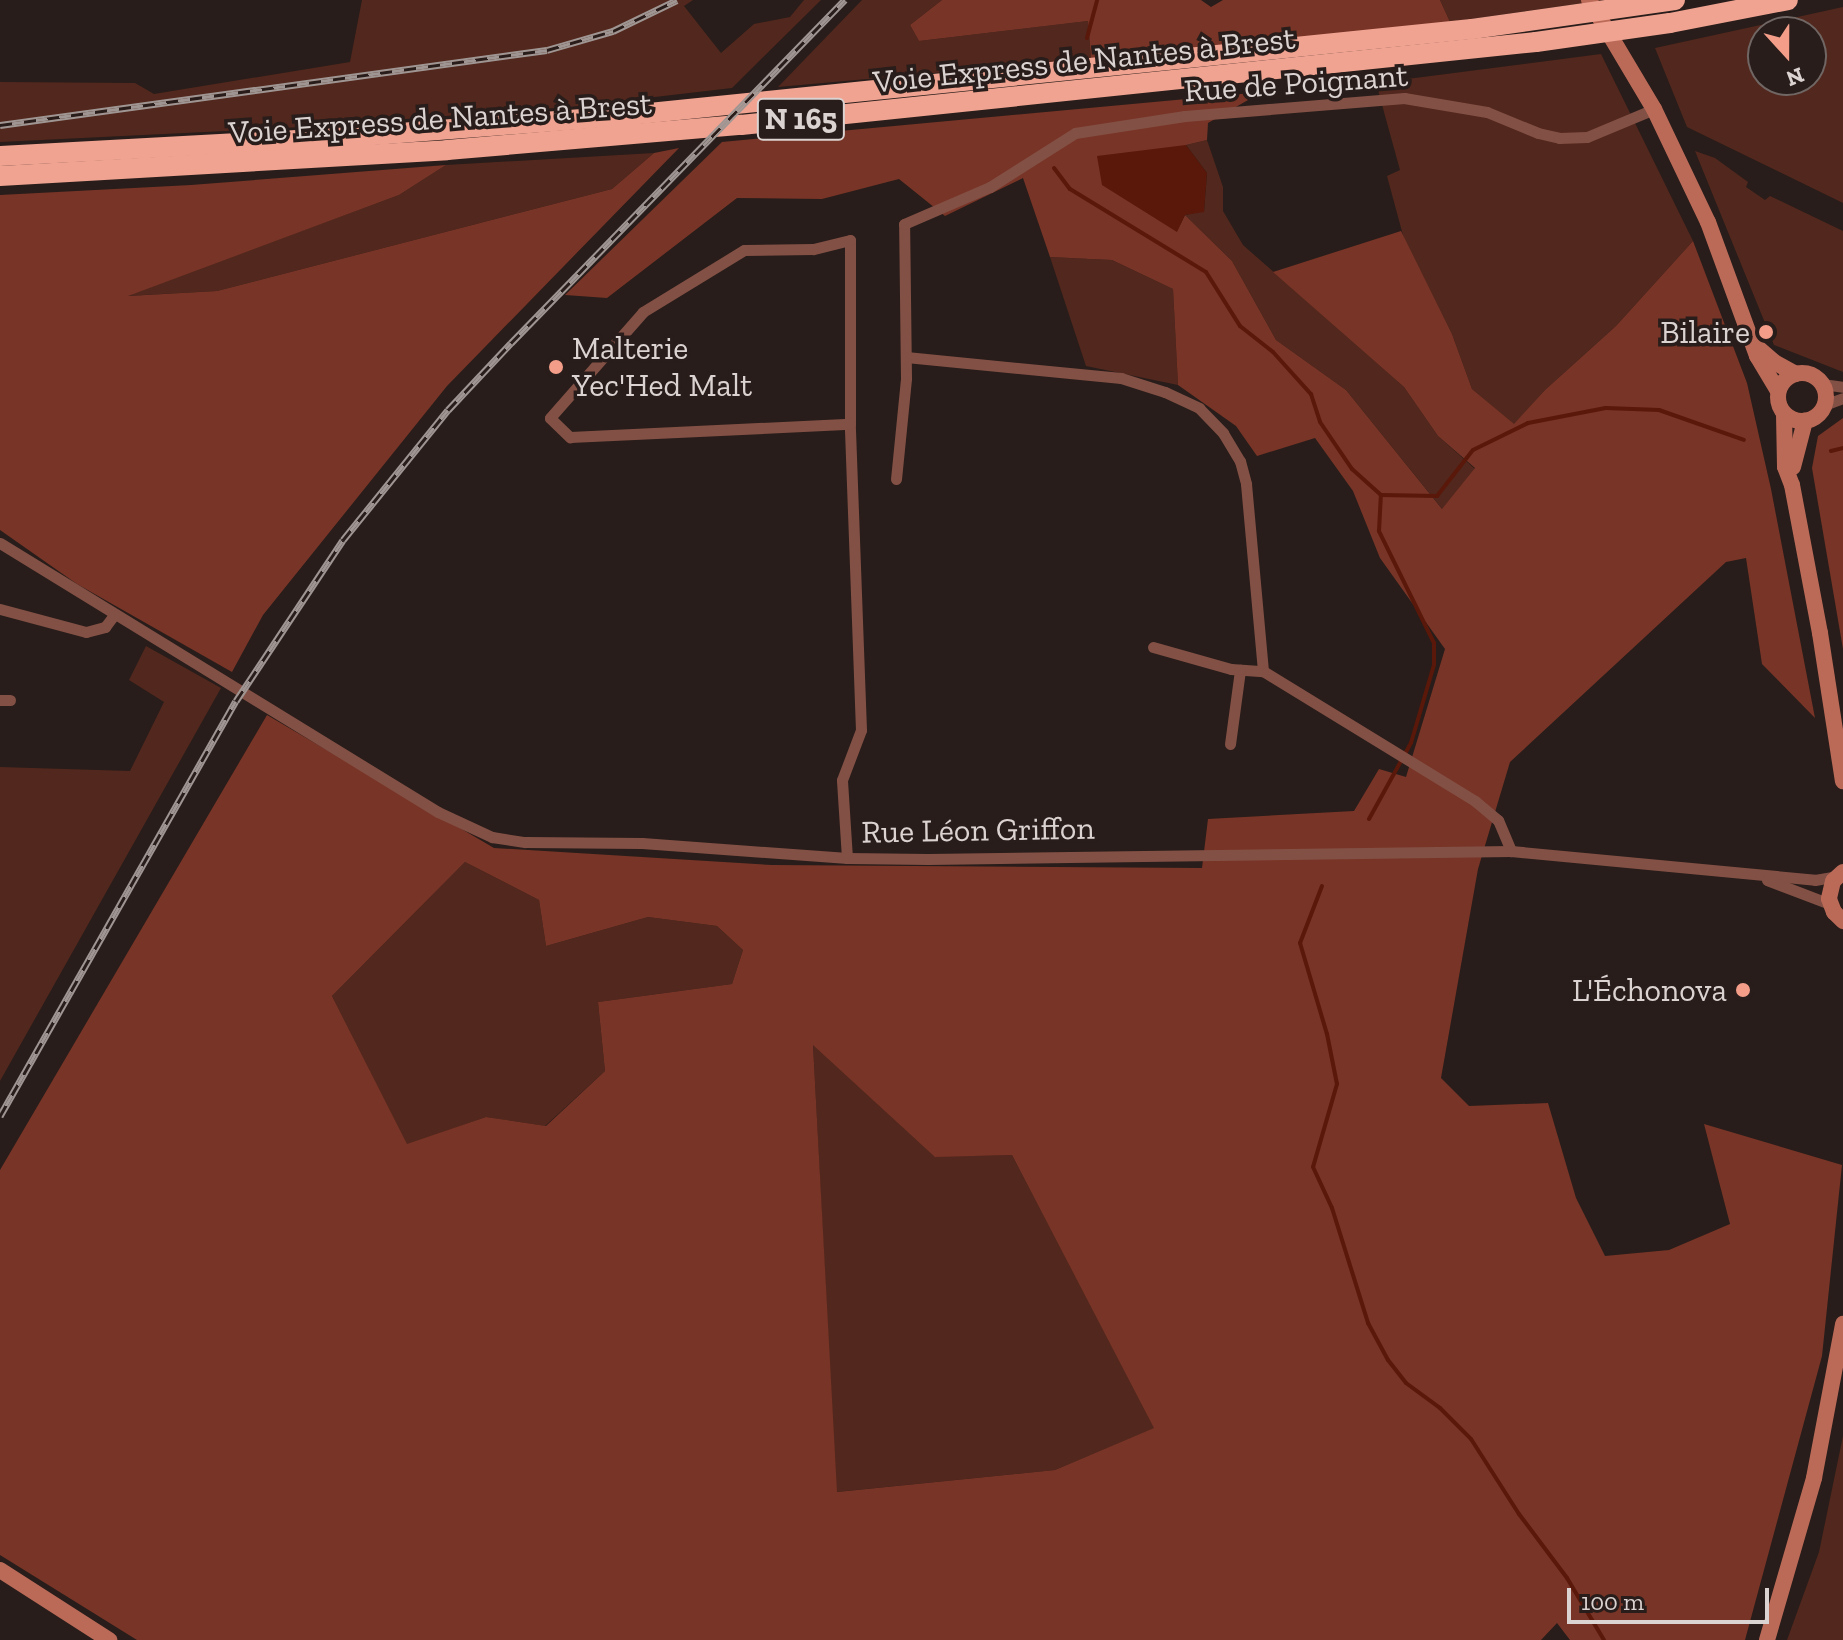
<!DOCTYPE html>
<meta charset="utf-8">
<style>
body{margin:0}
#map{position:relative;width:1843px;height:1640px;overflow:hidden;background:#281d1a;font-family:"Zilla Slab",serif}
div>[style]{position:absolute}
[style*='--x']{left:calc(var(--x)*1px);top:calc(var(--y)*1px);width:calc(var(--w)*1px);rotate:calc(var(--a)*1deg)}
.green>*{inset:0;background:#52271d}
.forest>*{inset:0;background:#783426}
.water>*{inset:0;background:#59180a}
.stream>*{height:4px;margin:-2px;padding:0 2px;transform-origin:2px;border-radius:2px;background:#59180a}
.street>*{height:11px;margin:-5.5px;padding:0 5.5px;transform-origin:5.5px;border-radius:5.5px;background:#835045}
.secondary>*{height:16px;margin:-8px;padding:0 8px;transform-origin:8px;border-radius:8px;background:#bc6a58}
.secondary>.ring{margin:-8px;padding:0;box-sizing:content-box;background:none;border:16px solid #bc6a58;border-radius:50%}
.highway>*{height:20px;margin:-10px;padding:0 10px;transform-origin:10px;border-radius:10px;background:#f0a391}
.rail>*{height:7px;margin-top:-3.5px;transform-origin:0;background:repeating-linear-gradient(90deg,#281d1a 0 12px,#9f9693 0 24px);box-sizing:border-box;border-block:2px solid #9f9693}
.dots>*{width:22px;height:22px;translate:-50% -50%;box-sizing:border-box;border:4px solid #281d1a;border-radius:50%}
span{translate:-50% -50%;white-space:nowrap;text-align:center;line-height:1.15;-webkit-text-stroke:7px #281d1a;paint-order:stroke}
.shield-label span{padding:2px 6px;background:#281d1a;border:2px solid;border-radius:6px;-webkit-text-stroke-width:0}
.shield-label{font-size:30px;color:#dbd3d1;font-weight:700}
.street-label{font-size:32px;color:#dbd3d1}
.poi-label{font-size:32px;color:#dbd3d1}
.right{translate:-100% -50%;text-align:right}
.left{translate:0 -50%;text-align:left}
.north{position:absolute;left:1747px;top:16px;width:80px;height:80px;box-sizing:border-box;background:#281d1a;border:2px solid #706663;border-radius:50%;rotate:159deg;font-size:22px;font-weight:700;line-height:32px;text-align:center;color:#dbd3d1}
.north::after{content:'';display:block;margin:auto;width:28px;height:36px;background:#f49e8a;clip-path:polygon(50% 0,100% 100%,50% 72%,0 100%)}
.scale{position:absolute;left:1567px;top:1588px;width:202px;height:36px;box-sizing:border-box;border:4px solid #dbd3d1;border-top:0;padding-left:10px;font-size:24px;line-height:28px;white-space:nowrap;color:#dbd3d1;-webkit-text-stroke:6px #281d1a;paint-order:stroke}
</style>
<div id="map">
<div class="green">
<div style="clip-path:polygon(362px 0,693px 0,684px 6px,721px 53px,754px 24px,790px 17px,804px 0,821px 0,732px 88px,569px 107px,285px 128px,0 142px,0 82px,135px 83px,154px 94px,350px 62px)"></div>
<div style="clip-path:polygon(862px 0,942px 0,910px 25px,919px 41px,1088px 21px,1091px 59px,778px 87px)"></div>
<div style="clip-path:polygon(1440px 0,1605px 0,1450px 22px)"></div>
<div style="clip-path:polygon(evenodd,1843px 7px,1843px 203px,1687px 127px,1655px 48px,1843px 7px,1763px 32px,1811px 32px,1811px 80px,1763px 80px,1763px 32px)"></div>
<div style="clip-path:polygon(1601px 54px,1693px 241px,1616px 326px,1545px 390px,1514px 425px,1472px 389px,1452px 334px,1404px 239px,1387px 176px,1400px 170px,1376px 83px)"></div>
<div style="clip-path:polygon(1207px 140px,1223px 187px,1223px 211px,1243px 245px,1404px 387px,1438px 436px,1475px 469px,1443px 510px,1346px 390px,1276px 340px,1232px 261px,1185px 215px,1204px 211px,1207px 173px,1186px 145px)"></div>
<div style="clip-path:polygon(1695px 151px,1715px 158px,1748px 182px,1746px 187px,1765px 200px,1770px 196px,1843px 231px,1843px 372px,1774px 345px)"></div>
<div style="clip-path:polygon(654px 153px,612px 189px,217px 291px,125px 296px,399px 195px,446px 165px)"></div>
<div style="clip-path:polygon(1050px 257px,1112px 260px,1173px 289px,1178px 385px,1086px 366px)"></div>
<div style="clip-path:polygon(146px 646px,221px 688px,0 1081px,0 767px,130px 771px,164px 702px,129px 680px)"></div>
<div style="clip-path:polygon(465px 862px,539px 900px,546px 946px,648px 917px,717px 926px,743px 950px,732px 984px,598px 1002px,605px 1071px,545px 1126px,486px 1117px,407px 1145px,332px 996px)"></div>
<div style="clip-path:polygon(813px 1044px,935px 1156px,1012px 1155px,1155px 1428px,1055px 1470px,836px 1492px)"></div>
<div style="clip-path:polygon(1843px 1436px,1843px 1640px,1787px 1640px,1819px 1552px)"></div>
</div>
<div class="forest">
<div style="clip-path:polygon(942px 0,1201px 0,1211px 7px,1223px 0,1440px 0,1450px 22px,1091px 59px,1088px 21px,919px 41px,910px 25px)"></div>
<div style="clip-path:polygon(evenodd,1262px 92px,1208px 123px,1207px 140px,1186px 145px,1177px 231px,1185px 215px,1232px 261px,1276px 340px,1346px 390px,1442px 509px,1475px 468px,1438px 436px,1404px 387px,1273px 272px,1401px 231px,1452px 334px,1472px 389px,1514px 424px,1545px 390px,1616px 326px,1693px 241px,1747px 383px,1771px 489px,1815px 718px,1762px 664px,1746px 558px,1726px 562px,1510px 762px,1478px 869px,1441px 1078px,1469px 1106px,1548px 1103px,1576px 1198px,1605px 1256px,1669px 1250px,1730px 1224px,1704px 1124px,1842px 1165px,1822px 1356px,1745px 1640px,1570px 1640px,1557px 1623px,1541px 1640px,137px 1640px,0 1555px,0 1170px,267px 715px,494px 848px,772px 865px,1202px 868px,1208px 819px,1354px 811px,1379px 769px,1406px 777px,1445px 649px,1380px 558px,1353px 491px,1315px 438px,1257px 456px,1236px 426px,1178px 385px,1173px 289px,1112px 260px,1050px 257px,1023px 178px,945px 216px,899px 179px,822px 199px,737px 198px,607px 298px,565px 295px,722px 142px,1262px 92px,465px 862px,539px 900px,546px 946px,648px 917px,717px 926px,743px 950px,732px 984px,598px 1002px,605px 1071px,546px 1126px,486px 1117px,407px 1144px,332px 996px,465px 862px,1262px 92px,813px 1045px,935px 1157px,1012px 1155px,1154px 1428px,1055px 1470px,837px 1492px,813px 1045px)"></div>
<div style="clip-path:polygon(679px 148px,447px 386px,263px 615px,232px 672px,77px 584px,0 530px,0 195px,191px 185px,446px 165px,399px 195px,128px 296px,217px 291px,612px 189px,654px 153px)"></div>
<div style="clip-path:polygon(1843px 418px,1843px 649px,1812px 468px,1818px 436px)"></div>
</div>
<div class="water">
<div style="clip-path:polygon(1186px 145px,1207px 173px,1204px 212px,1185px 215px,1177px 232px,1102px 185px,1097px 156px)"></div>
</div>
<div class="stream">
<div style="--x:1087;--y:38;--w:39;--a:-75"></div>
<div style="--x:1054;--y:168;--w:26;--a:53"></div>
<div style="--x:1070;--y:189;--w:159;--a:31.4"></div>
<div style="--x:1206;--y:272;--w:64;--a:57.8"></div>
<div style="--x:1240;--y:326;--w:42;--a:38.2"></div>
<div style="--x:1273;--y:352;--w:57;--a:47.9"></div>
<div style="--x:1311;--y:394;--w:29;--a:72"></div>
<div style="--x:1320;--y:422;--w:57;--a:55.8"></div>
<div style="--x:1352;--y:469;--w:39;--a:42"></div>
<div style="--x:1381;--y:495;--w:56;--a:1"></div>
<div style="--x:1437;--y:496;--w:58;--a:-52"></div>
<div style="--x:1473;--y:450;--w:61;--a:-26.1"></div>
<div style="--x:1528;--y:423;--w:79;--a:-10.9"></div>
<div style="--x:1606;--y:408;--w:53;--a:2.2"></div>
<div style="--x:1659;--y:410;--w:90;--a:19.4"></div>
<div style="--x:1831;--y:451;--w:12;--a:-14"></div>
<div style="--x:1369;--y:819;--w:87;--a:-61.1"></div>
<div style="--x:1411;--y:743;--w:81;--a:-73.6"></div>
<div style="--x:1434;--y:665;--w:22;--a:-90"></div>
<div style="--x:1434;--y:643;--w:125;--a:-116.2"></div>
<div style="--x:1379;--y:531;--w:36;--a:-87"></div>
<div style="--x:1322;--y:886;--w:61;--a:111.1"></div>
<div style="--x:1300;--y:943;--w:95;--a:73.5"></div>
<div style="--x:1327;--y:1034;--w:51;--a:78.7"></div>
<div style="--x:1337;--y:1084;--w:86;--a:106.1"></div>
<div style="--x:1313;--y:1167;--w:45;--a:65.1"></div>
<div style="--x:1332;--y:1208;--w:121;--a:72.6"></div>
<div style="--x:1368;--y:1323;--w:42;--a:61.6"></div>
<div style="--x:1388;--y:1360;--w:29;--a:52"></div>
<div style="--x:1406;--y:1383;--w:42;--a:36.3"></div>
<div style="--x:1440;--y:1408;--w:44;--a:45"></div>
<div style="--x:1471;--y:1439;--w:89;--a:57.4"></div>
<div style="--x:1519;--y:1514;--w:80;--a:53.1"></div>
<div style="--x:1567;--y:1578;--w:72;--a:59.2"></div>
</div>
<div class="street">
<div style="--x:906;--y:357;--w:216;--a:5.6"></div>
<div style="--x:1121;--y:378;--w:46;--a:17.7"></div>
<div style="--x:1165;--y:392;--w:38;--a:25"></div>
<div style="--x:1199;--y:408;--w:35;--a:46"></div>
<div style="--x:1223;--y:433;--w:33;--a:59"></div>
<div style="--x:1240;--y:461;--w:24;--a:75"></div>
<div style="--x:1246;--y:484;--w:188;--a:84.8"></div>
<div style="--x:1263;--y:671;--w:249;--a:31.5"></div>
<div style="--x:1475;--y:801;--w:30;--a:40"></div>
<div style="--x:1498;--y:820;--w:34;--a:67"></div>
<div style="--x:1822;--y:384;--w:21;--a:8"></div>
<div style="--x:1824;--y:405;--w:20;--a:-20"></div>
<div style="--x:896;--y:479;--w:101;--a:-84.3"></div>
<div style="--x:906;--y:378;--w:154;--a:-90.7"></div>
<div style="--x:904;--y:224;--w:94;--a:-23.3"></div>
<div style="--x:990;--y:187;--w:101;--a:-32.4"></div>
<div style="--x:1075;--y:133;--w:111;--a:-8.8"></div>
<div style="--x:1185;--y:116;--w:220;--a:-4.7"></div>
<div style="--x:1404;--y:98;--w:84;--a:9.6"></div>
<div style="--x:1487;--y:112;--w:55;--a:22.4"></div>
<div style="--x:1538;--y:133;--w:22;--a:13"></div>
<div style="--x:1559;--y:138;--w:28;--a:-2"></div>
<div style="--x:1587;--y:137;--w:73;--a:-22.7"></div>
<div style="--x:0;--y:543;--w:514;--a:31.56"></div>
<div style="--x:438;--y:812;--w:60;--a:24.8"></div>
<div style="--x:492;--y:837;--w:33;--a:9"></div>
<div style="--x:525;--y:842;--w:117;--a:0.5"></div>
<div style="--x:642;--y:843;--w:206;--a:4.2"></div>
<div style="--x:847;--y:858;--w:81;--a:0.7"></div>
<div style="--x:928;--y:859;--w:583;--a:-0.79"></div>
<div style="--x:1511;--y:851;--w:305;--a:5.4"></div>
<div style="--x:1815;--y:880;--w:22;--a:-10"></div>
<div style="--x:0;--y:609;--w:89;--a:15"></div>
<div style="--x:86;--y:632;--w:20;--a:-15"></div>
<div style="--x:105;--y:627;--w:15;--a:-53"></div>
<div style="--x:1153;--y:647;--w:81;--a:15.8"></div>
<div style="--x:1231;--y:669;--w:32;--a:4"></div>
<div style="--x:0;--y:700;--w:10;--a:0"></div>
<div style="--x:1230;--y:744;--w:75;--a:-82.3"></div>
<div style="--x:847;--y:858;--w:78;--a:-93.7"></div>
<div style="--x:842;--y:780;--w:53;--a:-69.2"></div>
<div style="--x:861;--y:730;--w:306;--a:-92.1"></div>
<div style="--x:850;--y:424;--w:184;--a:-90"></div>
<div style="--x:850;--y:240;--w:38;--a:166"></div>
<div style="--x:813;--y:249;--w:69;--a:179.2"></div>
<div style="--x:744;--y:250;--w:119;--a:148.5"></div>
<div style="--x:643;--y:312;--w:141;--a:131.3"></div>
<div style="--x:550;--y:418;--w:28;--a:44"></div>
<div style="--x:570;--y:437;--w:280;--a:-2.7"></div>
<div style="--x:1767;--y:880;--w:67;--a:20.9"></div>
</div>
<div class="secondary">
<div style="--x:1589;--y:0;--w:127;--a:59.2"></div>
<div style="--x:1654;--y:109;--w:125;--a:64.5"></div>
<div style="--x:1708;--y:222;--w:143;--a:69.9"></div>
<div style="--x:1757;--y:356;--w:41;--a:59"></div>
<div style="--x:1757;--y:347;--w:23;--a:41"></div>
<div style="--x:1774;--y:362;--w:25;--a:29"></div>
<div class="ring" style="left:1778px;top:373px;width:32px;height:32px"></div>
<div style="--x:1784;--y:414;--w:53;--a:88.9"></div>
<div style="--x:1785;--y:467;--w:19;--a:69"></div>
<div style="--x:1792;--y:485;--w:151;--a:79.3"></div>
<div style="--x:1820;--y:633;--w:150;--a:81.2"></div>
<div style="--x:1793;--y:467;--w:48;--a:-75.4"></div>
<div style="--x:1843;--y:872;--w:13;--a:138"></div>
<div style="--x:1833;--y:881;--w:18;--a:103"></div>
<div style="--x:1829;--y:899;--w:14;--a:69"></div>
<div style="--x:1834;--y:912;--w:13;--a:45"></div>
<div style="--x:0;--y:1570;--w:130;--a:32.7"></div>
<div style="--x:1767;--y:1640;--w:169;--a:-73.8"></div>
<div style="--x:1814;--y:1478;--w:157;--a:-79.3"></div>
</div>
<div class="highway">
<div style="--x:0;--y:156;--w:349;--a:-3.1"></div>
<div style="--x:348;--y:137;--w:263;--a:-4.4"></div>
<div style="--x:610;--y:117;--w:866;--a:-5.83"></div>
<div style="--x:1472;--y:29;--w:205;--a:-8.1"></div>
<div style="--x:0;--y:176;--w:448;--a:-3.3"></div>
<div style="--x:447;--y:150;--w:295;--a:-4.9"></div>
<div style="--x:741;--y:125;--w:799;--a:-5.96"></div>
<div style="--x:1536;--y:42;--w:135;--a:-8.1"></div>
<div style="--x:1670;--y:23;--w:120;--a:-11"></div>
</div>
<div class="rail">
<div style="--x:0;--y:125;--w:552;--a:-7.81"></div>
<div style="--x:547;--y:50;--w:69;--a:-16.1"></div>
<div style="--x:613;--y:31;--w:71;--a:-25.8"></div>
<div style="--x:0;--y:1116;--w:477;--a:-60.4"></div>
<div style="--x:236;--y:701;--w:193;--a:-56.4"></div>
<div style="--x:343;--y:540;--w:167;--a:-51.1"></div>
<div style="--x:448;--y:410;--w:92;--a:-46.8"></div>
<div style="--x:511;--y:343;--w:479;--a:-45.8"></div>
</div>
<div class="dots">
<div style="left:1766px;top:332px;background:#f49e8a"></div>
<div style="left:556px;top:367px;background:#f49e8a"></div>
<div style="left:1743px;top:990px;background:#f49e8a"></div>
</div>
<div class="shield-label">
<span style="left:801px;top:119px">N 165</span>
</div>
<div class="street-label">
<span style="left:1084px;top:60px;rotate:-6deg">Voie Express de Nantes à Brest</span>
<span style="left:1296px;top:83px;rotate:-4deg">Rue de Poignant</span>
<span style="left:440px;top:118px;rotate:-4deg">Voie Express de Nantes à Brest</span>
<span style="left:978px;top:830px;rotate:-1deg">Rue Léon Griffon</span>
</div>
<div class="poi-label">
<span class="right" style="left:1750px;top:332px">Bilaire</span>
<span class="left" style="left:572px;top:367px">Malterie<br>Yec'Hed Malt</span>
<span class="right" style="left:1727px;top:990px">L'Échonova</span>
</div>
<div class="north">N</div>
<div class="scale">100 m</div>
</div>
